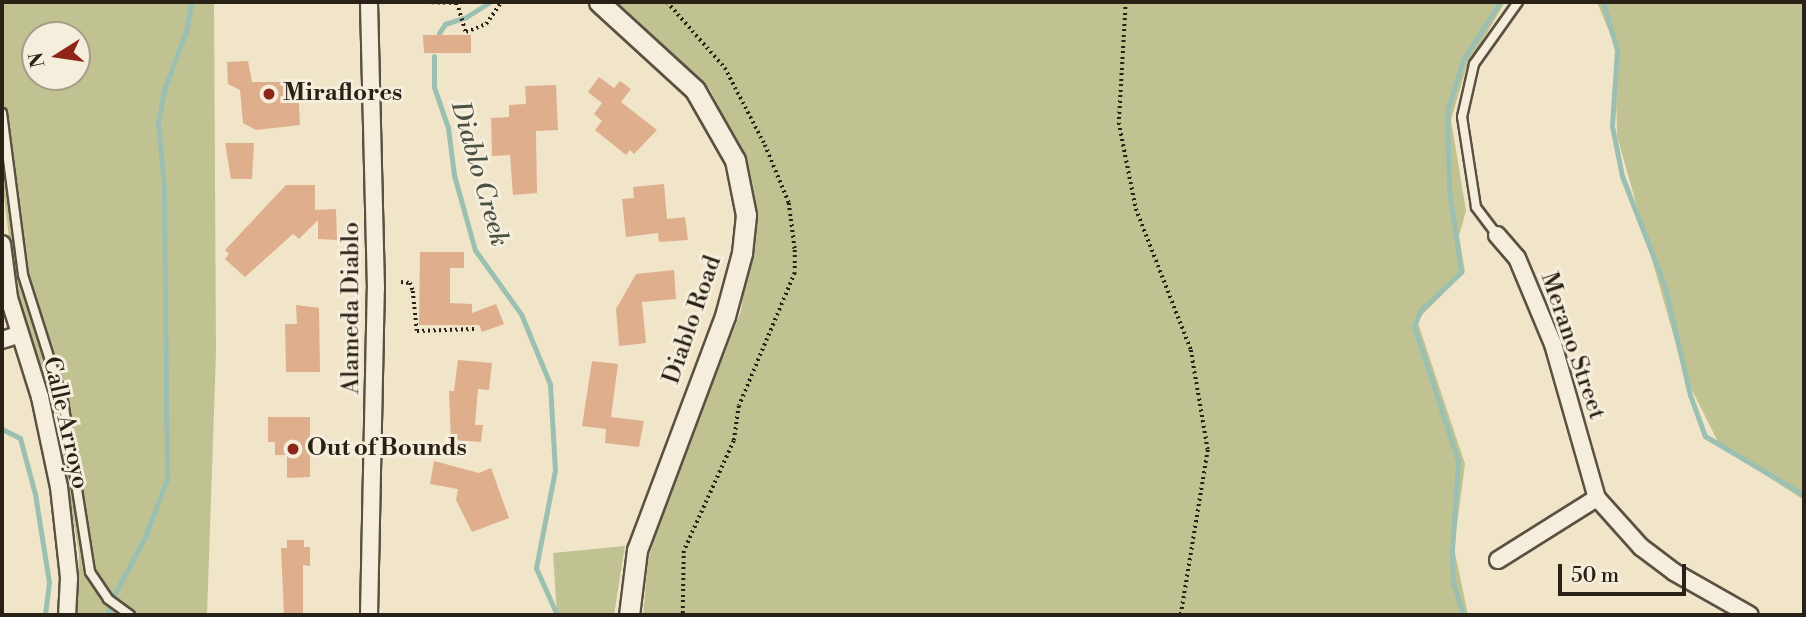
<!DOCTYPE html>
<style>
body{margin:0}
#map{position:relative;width:1806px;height:617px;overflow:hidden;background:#f1e5c9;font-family:"Libre Bodoni",serif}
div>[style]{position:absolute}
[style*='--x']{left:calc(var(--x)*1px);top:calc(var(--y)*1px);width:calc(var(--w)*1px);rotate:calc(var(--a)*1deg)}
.green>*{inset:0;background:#c1c291}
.stream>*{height:5px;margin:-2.5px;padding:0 2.5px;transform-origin:2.5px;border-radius:2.5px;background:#9bc0b1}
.building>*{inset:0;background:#dfae8d}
.path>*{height:3.5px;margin-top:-1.75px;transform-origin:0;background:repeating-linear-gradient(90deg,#292016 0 2px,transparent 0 5.5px)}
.roads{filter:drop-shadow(2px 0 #5b5143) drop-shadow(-2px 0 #5b5143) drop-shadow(0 2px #5b5143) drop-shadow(0 -2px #5b5143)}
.service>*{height:8px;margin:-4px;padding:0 4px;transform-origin:4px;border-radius:4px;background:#f6eedc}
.minor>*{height:16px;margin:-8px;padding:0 8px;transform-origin:8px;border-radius:8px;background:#f6eedc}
.tertiary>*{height:19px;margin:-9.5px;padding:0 9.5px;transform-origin:9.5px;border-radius:9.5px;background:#f6eedc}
.dots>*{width:19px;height:19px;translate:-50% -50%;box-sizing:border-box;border:4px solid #f6eedc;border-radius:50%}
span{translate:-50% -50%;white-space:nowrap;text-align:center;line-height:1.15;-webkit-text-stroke:6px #f6eedc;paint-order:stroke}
.poi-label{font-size:24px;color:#292016;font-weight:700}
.left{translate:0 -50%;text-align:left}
.street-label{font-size:24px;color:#292016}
.water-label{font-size:26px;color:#4b5044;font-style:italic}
.frame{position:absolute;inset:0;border:4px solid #292016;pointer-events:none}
.north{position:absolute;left:21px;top:21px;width:70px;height:70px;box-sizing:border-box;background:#f6eedc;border:2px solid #a49c8d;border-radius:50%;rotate:258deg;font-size:19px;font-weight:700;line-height:28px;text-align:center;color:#292016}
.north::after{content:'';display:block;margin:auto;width:24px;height:32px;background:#8f2418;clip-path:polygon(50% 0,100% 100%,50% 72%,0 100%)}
.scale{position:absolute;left:1558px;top:564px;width:128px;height:32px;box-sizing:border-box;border:4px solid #292016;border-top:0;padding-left:9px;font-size:21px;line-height:24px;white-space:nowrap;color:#292016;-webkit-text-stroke:5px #f6eedc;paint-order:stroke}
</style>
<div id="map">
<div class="green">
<div style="clip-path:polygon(evenodd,2px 2px,214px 2px,216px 353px,207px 615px,77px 615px,79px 554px,56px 413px,18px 312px,2px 180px,2px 2px,35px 35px,77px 35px,77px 77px,35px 77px,35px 35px)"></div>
<div style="clip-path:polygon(615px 2px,1505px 2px,1466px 69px,1451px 120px,1466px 211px,1459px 236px,1465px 272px,1417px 320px,1465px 464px,1454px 548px,1468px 615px,643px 615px,648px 561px,660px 519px,741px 311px,756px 211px,747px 162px,710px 90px)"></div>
<div style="clip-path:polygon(1597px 2px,1804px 2px,1804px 500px,1720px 446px,1685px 376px,1617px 136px,1615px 46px)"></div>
<div style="clip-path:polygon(625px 546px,614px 615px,557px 615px,553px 553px)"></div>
</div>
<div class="stream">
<div style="--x:1603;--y:2;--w:50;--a:73.7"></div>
<div style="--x:1617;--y:50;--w:76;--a:93.8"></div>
<div style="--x:1612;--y:126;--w:51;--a:78.7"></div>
<div style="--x:1622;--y:176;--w:119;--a:68.8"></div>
<div style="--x:1665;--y:287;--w:111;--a:77"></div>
<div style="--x:1690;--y:395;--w:44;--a:69.9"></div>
<div style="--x:1705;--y:436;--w:115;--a:30.8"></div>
<div style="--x:439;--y:33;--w:11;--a:-56"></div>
<div style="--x:445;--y:24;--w:22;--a:-18"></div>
<div style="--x:466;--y:17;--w:28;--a:-32"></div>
<div style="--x:434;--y:56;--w:31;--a:90"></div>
<div style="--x:434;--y:87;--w:43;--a:71.1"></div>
<div style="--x:448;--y:128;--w:47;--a:82.7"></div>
<div style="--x:454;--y:175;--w:78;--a:74.4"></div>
<div style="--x:475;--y:250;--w:79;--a:54.3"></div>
<div style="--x:521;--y:314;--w:76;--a:67.5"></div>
<div style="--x:550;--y:384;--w:86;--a:86.7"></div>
<div style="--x:555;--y:470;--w:100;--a:101"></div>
<div style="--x:536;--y:568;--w:51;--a:65.9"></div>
<div style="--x:2;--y:429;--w:20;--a:27"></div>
<div style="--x:20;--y:438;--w:58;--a:75"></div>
<div style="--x:35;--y:494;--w:89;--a:81"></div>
<div style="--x:49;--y:582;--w:33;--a:97"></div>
<div style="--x:113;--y:597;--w:68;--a:-61.9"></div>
<div style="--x:145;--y:537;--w:62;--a:-69.2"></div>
<div style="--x:167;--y:479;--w:292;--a:-90.6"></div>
<div style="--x:164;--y:187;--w:65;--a:-95.3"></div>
<div style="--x:158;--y:122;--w:33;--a:-79"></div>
<div style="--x:164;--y:90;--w:66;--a:-69.6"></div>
<div style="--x:187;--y:28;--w:26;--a:-81"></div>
<div style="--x:107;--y:615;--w:10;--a:-73"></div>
<div style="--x:1463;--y:615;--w:34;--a:-107"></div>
<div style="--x:1453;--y:583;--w:33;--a:-92"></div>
<div style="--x:1452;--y:550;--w:89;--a:-86.1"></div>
<div style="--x:1458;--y:461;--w:142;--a:-108.1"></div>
<div style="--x:1414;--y:326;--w:16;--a:-68"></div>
<div style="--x:1420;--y:311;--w:57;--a:-43.6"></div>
<div style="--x:1461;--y:272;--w:84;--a:-98.2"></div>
<div style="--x:1449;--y:189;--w:78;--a:-91.5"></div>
<div style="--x:1447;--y:111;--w:53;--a:-72.6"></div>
<div style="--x:1463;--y:60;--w:69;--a:-57.5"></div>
</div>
<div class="building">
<div style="clip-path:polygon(423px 35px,471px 35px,471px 53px,424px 53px)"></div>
<div style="clip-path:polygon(248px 61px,252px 82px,292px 82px,292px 87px,298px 86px,300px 125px,256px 130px,243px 123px,240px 90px,228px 84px,227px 62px)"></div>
<div style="clip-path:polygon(599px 77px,614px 88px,620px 81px,631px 89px,621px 102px,657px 130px,634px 154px,630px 150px,626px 155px,595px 130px,602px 121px,594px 114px,602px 103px,588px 92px)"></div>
<div style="clip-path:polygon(556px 85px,558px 130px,536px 131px,537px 193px,513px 195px,510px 155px,492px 156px,491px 118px,509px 117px,509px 105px,526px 104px,525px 86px)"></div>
<div style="clip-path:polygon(225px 143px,254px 143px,252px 179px,231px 179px)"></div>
<div style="clip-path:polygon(664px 184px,667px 219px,685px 217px,688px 240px,659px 242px,658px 233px,626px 237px,622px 199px,634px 198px,633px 187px)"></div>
<div style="clip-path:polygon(286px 185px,315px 185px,315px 210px,336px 209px,337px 240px,318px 239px,318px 220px,299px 239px,293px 234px,245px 277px,225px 259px,229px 254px,225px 250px)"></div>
<div style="clip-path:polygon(420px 252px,464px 252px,464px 268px,450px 268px,450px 303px,472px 304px,472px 313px,496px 304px,504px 324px,482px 332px,479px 325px,419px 325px)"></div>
<div style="clip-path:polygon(674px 270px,676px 299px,642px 302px,646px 343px,619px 346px,616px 309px,636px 274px)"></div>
<div style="clip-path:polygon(296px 305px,319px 308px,320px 372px,286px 372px,285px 324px,297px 324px)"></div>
<div style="clip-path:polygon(458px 360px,492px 363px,489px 390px,478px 389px,475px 425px,483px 425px,481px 442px,451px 440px,449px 391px,454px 391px)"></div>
<div style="clip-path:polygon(592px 361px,618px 364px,611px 417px,644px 421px,639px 447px,605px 443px,606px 429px,582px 426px)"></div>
<div style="clip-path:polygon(268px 417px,310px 417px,310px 477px,287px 478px,287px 455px,275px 455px,275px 442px,268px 442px)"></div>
<div style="clip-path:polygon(434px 461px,479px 473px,491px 468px,509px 518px,472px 532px,456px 500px,458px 489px,430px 484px)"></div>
<div style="clip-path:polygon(287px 540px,304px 540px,304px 547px,310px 547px,310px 566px,303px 565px,303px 615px,284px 615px,281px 548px,287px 548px)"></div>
</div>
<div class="path">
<div style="--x:427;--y:2;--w:30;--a:2"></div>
<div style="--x:457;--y:3;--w:30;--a:73"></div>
<div style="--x:466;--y:32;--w:22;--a:-22"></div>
<div style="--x:486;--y:24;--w:24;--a:-55"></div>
<div style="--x:667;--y:2;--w:88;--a:48.7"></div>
<div style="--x:725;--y:68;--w:87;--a:62.5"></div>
<div style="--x:765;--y:145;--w:63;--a:67.5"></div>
<div style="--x:789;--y:203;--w:47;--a:82.7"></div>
<div style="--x:795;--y:250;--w:23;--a:90"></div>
<div style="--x:795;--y:273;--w:144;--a:112.8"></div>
<div style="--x:739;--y:406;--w:35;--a:98"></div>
<div style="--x:734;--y:441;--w:121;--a:114.4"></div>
<div style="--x:684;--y:551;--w:64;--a:90.9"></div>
<div style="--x:1126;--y:2;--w:121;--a:93.3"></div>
<div style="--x:1119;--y:123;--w:88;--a:78.8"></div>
<div style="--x:1136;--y:209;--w:151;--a:68.7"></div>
<div style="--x:1191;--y:350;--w:101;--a:80.4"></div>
<div style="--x:1208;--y:450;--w:167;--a:99.3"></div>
<div style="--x:401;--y:282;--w:9;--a:6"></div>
<div style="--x:410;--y:283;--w:9;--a:69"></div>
<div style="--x:413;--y:291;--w:40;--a:84.3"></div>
<div style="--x:417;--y:331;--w:57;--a:-2"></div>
</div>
<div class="roads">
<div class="service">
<div style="--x:2;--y:113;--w:163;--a:82.6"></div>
<div style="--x:23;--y:275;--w:132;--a:72.4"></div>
<div style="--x:63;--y:401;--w:173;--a:81"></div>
<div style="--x:90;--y:572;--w:32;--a:56"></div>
<div style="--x:108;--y:599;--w:27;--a:36"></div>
<div style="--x:1497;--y:235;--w:35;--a:-127"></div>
<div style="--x:1476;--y:207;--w:91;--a:-98.8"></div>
<div style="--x:1462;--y:117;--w:54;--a:-77.2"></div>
<div style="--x:1474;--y:64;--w:76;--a:-54.6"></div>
</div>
<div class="minor">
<div style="--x:1497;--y:235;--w:30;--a:49"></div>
<div style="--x:1517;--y:258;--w:93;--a:67.3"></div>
<div style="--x:1553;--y:344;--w:160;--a:74.1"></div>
<div style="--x:1597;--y:498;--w:66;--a:48.1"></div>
<div style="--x:1641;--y:547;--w:41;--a:37.1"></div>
<div style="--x:1674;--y:572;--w:87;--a:29.5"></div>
<div style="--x:2;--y:244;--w:54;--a:82.6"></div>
<div style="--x:9;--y:298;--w:104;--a:72.6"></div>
<div style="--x:40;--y:397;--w:92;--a:78.1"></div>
<div style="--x:59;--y:487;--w:92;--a:83.7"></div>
<div style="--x:69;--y:578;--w:37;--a:93"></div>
<div style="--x:2;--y:340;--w:19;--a:-18"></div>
<div style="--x:1498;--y:560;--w:117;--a:-32.1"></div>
<div style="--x:369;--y:615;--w:326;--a:-88.8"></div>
<div style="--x:376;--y:289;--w:287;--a:-91.4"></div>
</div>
<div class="tertiary">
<div style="--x:599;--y:2;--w:130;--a:42.5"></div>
<div style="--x:695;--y:90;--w:81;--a:60.3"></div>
<div style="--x:735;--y:160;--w:56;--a:78.7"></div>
<div style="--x:746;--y:215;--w:38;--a:96"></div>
<div style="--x:742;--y:253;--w:65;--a:105.1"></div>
<div style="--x:725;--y:316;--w:250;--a:110.6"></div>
<div style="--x:637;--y:550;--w:65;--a:97"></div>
</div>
</div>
<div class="dots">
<div style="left:269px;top:94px;background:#8f2418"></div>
<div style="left:293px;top:449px;background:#8f2418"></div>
</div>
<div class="poi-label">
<span class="left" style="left:283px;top:94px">Miraflores</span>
<span class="left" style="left:307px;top:449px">Out of Bounds</span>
</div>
<div class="street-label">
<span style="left:352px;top:308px;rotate:-90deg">Alameda Diablo</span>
<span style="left:693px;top:320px;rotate:-71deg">Diablo Road</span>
<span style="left:1572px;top:346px;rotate:71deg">Merano Street</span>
<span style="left:65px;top:423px;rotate:77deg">Calle Arroyo</span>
</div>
<div class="water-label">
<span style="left:479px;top:174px;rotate:74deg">Diablo Creek</span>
</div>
<div class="frame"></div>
<div class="north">N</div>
<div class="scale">50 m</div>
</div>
